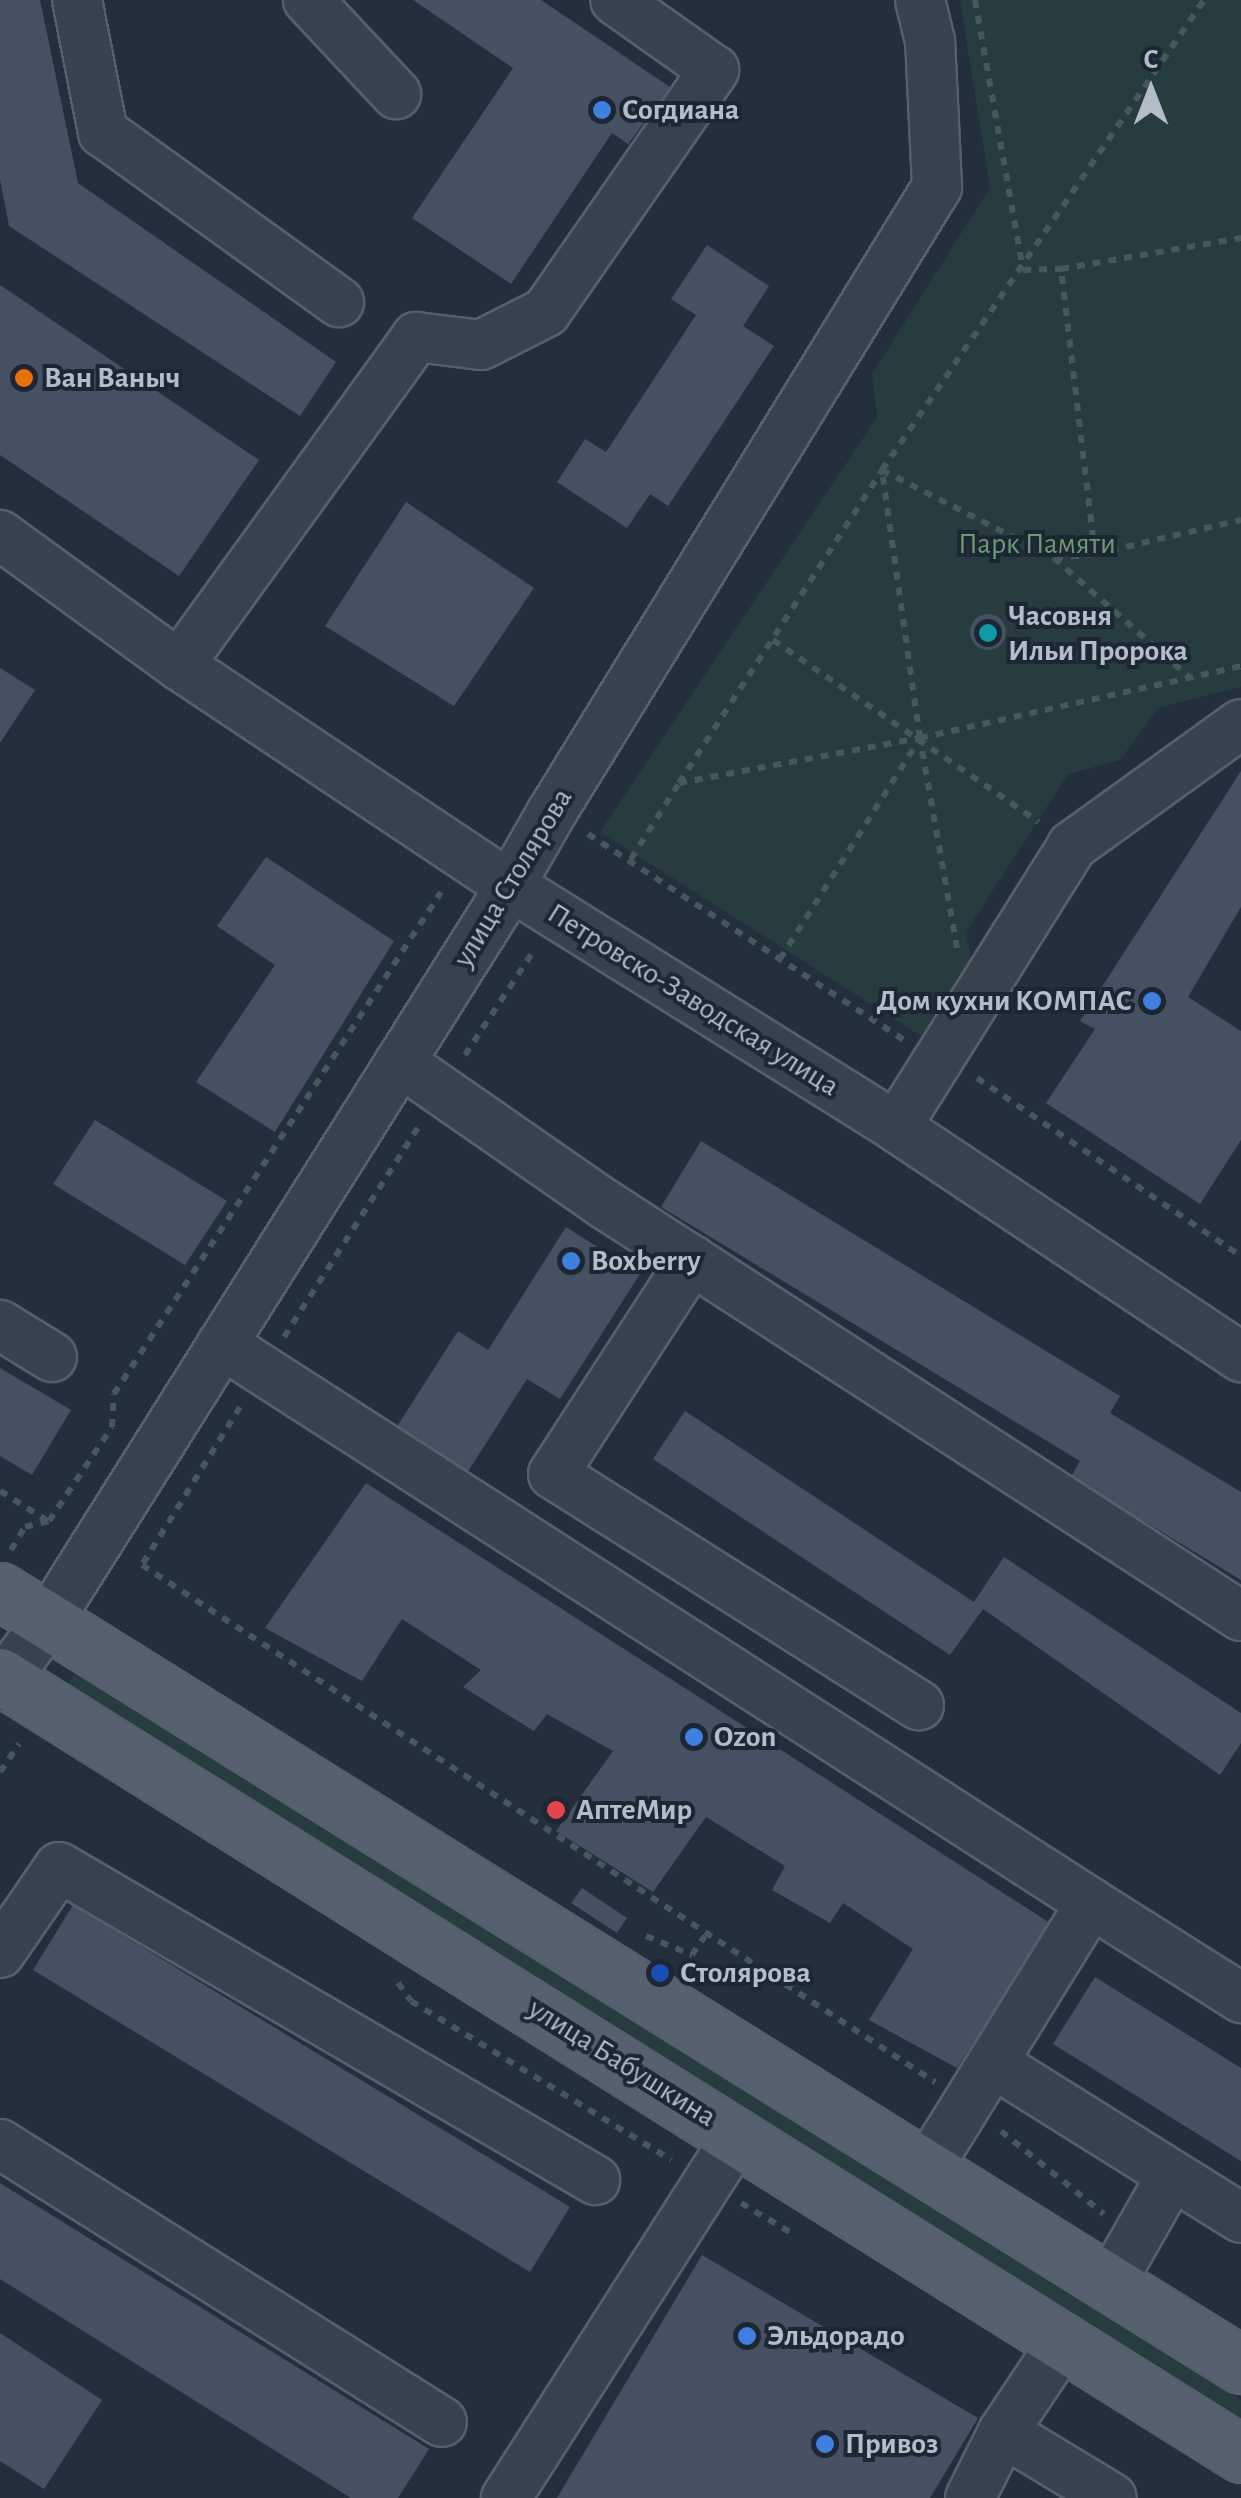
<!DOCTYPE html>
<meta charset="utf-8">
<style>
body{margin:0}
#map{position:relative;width:1241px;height:2498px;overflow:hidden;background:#242f3e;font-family:"Alegreya Sans",sans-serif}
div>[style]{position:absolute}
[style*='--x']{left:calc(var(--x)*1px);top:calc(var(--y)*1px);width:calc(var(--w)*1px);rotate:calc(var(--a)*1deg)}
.green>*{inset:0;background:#263c3f}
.building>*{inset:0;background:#455162}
.round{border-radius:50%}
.path>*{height:6px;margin-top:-3px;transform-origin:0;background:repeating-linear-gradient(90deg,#44595c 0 8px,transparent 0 16px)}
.roads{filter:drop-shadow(2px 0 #565f6c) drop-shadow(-2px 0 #565f6c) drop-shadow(0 2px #565f6c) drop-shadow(0 -2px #565f6c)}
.minor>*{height:48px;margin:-24px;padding:0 24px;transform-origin:24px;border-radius:24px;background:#38414e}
.major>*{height:55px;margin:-27.5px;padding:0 27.5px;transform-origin:27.5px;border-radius:27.5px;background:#56606e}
.dots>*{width:28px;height:28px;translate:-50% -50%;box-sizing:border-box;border:5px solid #1d2633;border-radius:50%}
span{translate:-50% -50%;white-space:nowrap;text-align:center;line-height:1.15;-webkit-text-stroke:8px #1d2633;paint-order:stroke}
.poi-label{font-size:30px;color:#b4bcc9;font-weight:700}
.left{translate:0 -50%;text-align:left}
.right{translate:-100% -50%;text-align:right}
.park-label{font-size:30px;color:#6b9a76}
.street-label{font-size:30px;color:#b4bcc9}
.north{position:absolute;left:1101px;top:40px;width:100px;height:100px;-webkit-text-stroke:8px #1d2633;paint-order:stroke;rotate:0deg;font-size:28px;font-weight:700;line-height:40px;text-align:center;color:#b4bcc9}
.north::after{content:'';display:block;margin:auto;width:35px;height:45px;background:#b4bcc9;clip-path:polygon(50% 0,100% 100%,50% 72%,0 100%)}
</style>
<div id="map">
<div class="green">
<div style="clip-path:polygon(960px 0,1241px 0,1241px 687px,1158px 708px,1120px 760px,1068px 774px,966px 932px,975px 979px,929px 1041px,600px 832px,877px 417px,872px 374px,990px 188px)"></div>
<div style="clip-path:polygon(79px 1669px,1241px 2400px,1241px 2423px,65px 1687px)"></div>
</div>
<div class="building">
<div style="clip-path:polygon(0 0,40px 0,78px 183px,336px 362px,300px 416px,9px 226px,0 179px)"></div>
<div style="clip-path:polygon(413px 0,541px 0,670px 87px,628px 144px,612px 133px,511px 284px,412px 218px,513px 68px)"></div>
<div style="clip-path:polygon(707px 245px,769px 286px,743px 326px,774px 346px,668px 506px,650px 494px,627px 528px,557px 482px,585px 439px,606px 452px,696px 315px,671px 299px)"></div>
<div style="clip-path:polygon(0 285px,259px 460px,179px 576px,0 455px)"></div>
<div style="clip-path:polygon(406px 502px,534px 588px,454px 706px,325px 626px)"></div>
<div class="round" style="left:970px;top:614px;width:36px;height:36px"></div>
<div style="clip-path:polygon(0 668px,35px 690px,0 743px)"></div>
<div style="clip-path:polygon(1241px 771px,1241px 907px,1188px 997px,1241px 1031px,1241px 1140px,1200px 1204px,1046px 1103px,1095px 1029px,1080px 1021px)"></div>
<div style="clip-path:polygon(266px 857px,394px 941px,275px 1132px,196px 1082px,275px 965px,217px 926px)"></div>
<div style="clip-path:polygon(95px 1120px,227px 1201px,185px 1265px,53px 1184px)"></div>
<div style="clip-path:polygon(701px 1141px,1120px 1396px,1110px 1413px,1241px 1492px,1241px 1580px,1071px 1477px,1080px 1461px,661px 1207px)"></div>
<div style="clip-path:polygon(566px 1227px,640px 1274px,560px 1399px,527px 1379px,467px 1473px,396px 1428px,458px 1331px,488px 1350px)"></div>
<div style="clip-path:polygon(0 1368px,71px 1410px,32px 1475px,0 1456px)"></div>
<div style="clip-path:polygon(685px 1411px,974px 1602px,1004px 1557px,1241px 1713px,1241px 1743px,1220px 1775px,983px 1609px,950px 1655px,653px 1459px)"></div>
<div style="clip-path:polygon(366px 1483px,1050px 1923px,957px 2068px,869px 2020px,913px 1949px,843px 1903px,830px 1923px,772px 1890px,785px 1866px,706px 1817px,653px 1892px,556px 1831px,613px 1751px,547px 1714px,534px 1731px,463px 1687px,481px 1670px,402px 1619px,362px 1681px,265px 1628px)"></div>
<div style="clip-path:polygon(582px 1888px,627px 1918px,617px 1933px,571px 1903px)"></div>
<div style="clip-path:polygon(73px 1905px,570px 2207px,530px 2272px,33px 1970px)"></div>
<div style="clip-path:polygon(1095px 1977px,1241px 2068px,1241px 2161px,1053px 2044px)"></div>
<div style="clip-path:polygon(0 2183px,429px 2449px,398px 2498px,351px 2498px,0 2279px)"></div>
<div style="clip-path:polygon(702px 2255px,978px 2418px,930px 2498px,557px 2498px)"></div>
<div style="clip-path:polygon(0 2333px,102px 2400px,44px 2489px,0 2461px)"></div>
</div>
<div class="path">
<div style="--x:975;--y:0;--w:274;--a:79.9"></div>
<div style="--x:1023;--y:270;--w:38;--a:-2"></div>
<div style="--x:1061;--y:269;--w:183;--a:-9.8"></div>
<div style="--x:1095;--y:554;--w:150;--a:-13.1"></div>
<div style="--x:1055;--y:558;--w:40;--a:-5.7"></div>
<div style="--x:1095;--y:554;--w:287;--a:-96.8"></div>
<div style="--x:773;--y:640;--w:322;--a:34.4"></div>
<div style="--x:679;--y:783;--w:373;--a:-57"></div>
<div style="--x:882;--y:470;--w:193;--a:27.1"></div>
<div style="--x:1054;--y:558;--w:179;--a:41.4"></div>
<div style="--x:588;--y:834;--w:377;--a:33.1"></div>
<div style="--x:631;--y:859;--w:90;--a:-57.7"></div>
<div style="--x:679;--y:783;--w:245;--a:-10.6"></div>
<div style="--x:920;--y:738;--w:329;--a:-12.6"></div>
<div style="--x:957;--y:948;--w:213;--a:-100"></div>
<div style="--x:920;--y:738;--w:271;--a:-98.1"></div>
<div style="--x:882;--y:470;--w:570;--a:-55.58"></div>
<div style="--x:780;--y:959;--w:262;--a:-57.6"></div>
<div style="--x:465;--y:1055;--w:127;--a:-56.6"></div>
<div style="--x:977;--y:1078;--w:318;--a:34"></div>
<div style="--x:284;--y:1337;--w:253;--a:-57.4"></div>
<div style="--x:240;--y:1407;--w:186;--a:121.8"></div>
<div style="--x:142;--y:1565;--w:947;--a:33.1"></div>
<div style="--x:0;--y:1491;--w:57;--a:32"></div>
<div style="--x:11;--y:1550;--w:27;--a:-59"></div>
<div style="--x:25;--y:1527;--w:25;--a:-14"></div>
<div style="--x:49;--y:1521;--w:113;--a:-56.2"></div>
<div style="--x:112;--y:1427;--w:33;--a:-87"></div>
<div style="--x:114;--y:1394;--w:599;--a:-56.92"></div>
<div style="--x:0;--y:1772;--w:34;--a:-56"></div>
<div style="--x:646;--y:1936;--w:50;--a:22.4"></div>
<div style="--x:692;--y:1955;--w:23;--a:-56"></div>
<div style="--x:398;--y:1983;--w:22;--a:54"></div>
<div style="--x:411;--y:2001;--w:305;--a:31.4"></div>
<div style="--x:1001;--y:2131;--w:132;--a:38.9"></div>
<div style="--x:741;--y:2203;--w:63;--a:30.7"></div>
</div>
<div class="roads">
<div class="minor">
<div style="--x:77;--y:0;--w:135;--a:78.9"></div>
<div style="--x:103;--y:132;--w:291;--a:35.8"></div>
<div style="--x:308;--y:0;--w:129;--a:46.9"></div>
<div style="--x:0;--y:535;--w:221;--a:36"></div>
<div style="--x:179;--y:665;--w:399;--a:33.7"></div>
<div style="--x:511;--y:886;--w:454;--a:32"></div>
<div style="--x:896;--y:1127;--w:415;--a:33.7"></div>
<div style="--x:179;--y:665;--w:405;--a:-54.1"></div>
<div style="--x:416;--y:337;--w:65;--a:7"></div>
<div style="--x:481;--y:345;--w:73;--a:-26.9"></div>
<div style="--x:546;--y:312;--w:295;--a:-55.2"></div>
<div style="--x:714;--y:70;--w:121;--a:-144.7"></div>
<div style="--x:400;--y:1062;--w:247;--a:34.8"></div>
<div style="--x:603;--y:1203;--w:760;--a:32.92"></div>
<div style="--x:896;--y:1127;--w:332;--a:-57.9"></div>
<div style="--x:1072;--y:846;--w:208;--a:-35.8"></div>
<div style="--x:692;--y:1260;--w:255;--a:123"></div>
<div style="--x:553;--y:1474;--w:433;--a:32.3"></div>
<div style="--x:0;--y:1325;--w:61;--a:31.6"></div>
<div style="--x:222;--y:1344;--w:1033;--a:32.75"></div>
<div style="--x:1091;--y:1903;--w:312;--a:121.7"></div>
<div style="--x:0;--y:1686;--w:81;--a:-53.6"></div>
<div style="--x:48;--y:1621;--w:840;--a:-57.79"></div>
<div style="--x:496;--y:910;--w:113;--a:-60.3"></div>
<div style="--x:552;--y:812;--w:734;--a:-58.37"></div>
<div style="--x:937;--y:187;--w:146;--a:-92.7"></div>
<div style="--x:930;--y:41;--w:42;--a:-103.7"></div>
<div style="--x:1091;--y:1903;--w:178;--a:32.3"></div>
<div style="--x:0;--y:1953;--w:104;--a:-55.5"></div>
<div style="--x:59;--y:1867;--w:621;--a:30.28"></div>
<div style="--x:993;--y:2063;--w:292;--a:32"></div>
<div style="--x:0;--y:2144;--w:522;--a:32.17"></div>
<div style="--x:1110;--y:2284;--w:125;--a:-60.4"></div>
<div style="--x:1003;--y:2432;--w:127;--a:31.2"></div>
<div style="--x:506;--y:2498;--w:431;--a:-57.4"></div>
<div style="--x:970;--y:2498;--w:74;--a:-63.4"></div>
<div style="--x:1003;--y:2432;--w:108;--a:-56.3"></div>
</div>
<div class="major">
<div style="--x:0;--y:1591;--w:1463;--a:31.95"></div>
<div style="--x:0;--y:1676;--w:1465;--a:32.08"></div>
</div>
</div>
<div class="dots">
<div style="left:602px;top:110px;background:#3f7fe0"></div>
<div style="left:24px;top:378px;background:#e8710a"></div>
<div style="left:988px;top:633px;background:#0f9aa8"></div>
<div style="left:1152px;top:1001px;background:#3f7fe0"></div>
<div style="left:571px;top:1261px;background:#3f7fe0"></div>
<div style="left:694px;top:1737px;background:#3f7fe0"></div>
<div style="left:556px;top:1810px;background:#e0444e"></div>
<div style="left:660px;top:1973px;background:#1a4fb4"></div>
<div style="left:747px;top:2336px;background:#3f7fe0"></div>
<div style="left:825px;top:2444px;background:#3f7fe0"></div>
</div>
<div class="poi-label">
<span class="left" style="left:622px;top:110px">Согдиана</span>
<span class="left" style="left:44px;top:378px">Ван Ваныч</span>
<span class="left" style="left:1008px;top:633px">Часовня<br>Ильи Пророка</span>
<span class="right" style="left:1132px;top:1001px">Дом кухни КОМПАС</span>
<span class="left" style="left:591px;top:1261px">Boxberry</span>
<span class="left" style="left:714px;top:1737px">Ozon</span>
<span class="left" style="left:576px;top:1810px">АптеМир</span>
<span class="left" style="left:680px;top:1973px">Столярова</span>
<span class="left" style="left:767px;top:2336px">Эльдорадо</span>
<span class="left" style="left:845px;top:2444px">Привоз</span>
</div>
<div class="park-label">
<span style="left:1037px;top:544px">Парк Памяти</span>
</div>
<div class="street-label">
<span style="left:513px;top:878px;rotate:-59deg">улица Столярова</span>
<span style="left:693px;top:1000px;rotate:32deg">Петровско-Заводская улица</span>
<span style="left:622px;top:2063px;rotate:32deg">улица Бабушкина</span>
</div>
<div class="north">С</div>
</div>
